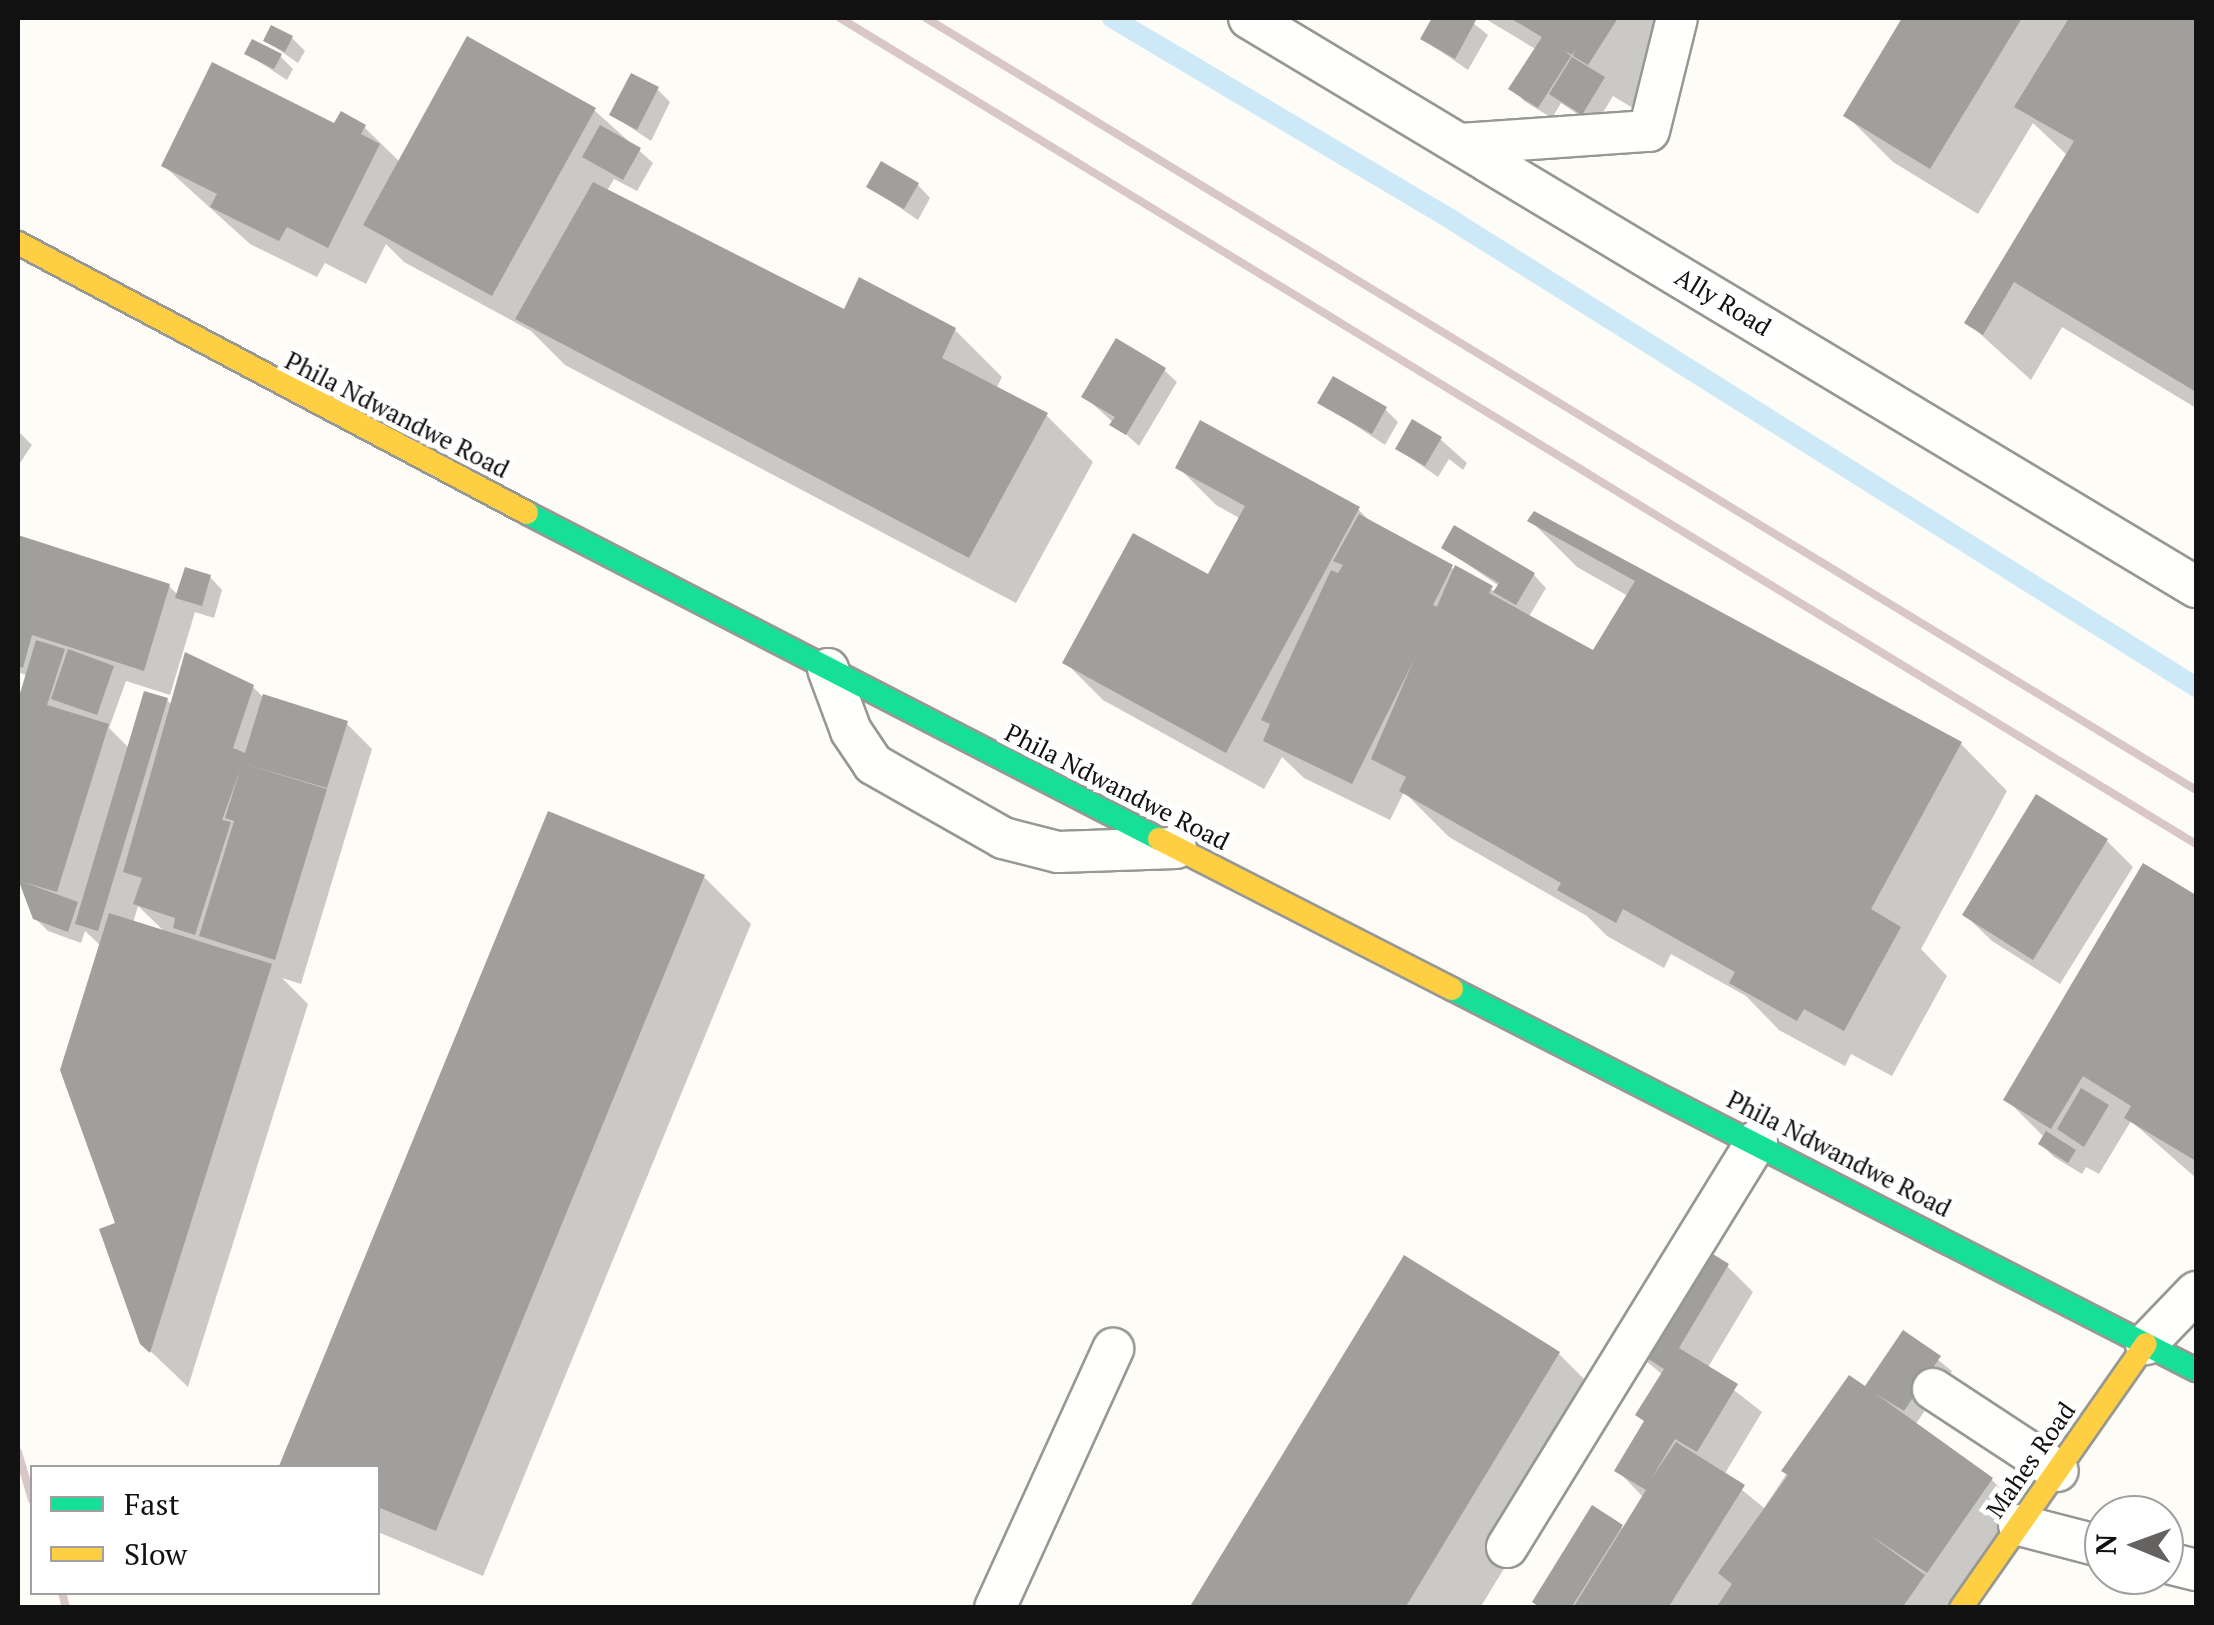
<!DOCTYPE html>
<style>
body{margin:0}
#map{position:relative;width:2214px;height:1625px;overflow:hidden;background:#fdfcf7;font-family:"PT Serif",serif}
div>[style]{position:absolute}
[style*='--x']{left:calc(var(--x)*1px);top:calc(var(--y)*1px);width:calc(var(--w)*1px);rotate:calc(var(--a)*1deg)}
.shadow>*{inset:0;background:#0003}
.stream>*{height:20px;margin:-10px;padding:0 10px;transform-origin:10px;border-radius:10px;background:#cde8f7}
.building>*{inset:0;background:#a19f9c}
.roads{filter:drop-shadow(2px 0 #979795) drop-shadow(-2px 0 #979795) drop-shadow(0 2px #979795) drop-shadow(0 -2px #979795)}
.lane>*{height:40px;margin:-20px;padding:0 20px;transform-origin:20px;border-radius:20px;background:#fffffe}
.fast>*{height:22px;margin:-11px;padding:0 11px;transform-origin:11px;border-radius:11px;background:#16e098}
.slow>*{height:22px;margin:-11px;padding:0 11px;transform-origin:11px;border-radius:11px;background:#ffcf43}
.rail>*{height:8px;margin:-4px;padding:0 4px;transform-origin:4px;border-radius:4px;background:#d9c6c7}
span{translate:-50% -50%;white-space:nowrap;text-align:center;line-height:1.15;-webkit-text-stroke:10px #fff;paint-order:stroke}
.street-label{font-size:25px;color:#111}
.frame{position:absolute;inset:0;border:20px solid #111;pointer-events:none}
.legend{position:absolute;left:30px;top:1465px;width:350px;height:130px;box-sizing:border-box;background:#fff;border:2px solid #a0a0a0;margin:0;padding:12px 18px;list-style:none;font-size:30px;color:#111}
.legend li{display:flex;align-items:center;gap:20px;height:50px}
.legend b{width:50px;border:2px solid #a0a0a0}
.north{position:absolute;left:2084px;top:1495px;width:100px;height:100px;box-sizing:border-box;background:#fff;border:2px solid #a0a0a0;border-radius:50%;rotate:271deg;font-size:28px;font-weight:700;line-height:40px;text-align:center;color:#111}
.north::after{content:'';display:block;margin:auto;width:35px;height:45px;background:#646362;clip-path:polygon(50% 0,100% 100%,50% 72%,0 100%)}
</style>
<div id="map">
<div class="shadow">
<div style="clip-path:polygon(1435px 18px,1467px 18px,1488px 35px,1468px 70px,1423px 39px)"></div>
<div style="clip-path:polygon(1484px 18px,1693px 18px,1636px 110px,1613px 96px,1595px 126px,1561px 103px,1552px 118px,1524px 101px,1512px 88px,1537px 50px)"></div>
<div style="clip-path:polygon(1905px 18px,2196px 18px,2196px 408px,2062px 327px,2031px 380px,1967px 322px,2068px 156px,2033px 123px,1978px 214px,1893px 162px,1846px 115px)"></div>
<div style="clip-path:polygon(292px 38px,305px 51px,298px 63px,266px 41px)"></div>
<div style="clip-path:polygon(247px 54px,280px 56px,293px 69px,287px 80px)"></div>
<div style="clip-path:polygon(658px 90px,670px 102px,651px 141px,612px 115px)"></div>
<div style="clip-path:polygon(594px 110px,653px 163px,637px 191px,614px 179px,607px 191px,845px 312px,955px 330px,1002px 377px,996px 389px,1046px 415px,1093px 462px,1016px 603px,565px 365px,531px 331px,404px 262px,386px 244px,366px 284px,325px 263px,317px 277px,250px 244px,164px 166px,335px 126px,364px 127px,400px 162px)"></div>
<div style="clip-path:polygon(918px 185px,930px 198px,918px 220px,869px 187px)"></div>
<div style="clip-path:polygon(1164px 370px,1177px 382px,1139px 446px,1084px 396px)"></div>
<div style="clip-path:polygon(1320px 402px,1385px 409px,1398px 422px,1385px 445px)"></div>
<div style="clip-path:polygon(18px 431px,32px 445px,18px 466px)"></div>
<div style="clip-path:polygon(1440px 439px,1467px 463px,1463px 470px,1449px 459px,1438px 477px,1398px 449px)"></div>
<div style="clip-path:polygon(1178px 467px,1358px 509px,1374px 526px,1496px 592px,1499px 586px,1444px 548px,1534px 575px,1546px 588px,1528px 618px,1593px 653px,1628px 596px,1577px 567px,1531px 521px,1961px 744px,2007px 791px,1921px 949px,1947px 976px,1892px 1076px,1851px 1054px,1845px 1066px,1779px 1030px,1746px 996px,1671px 954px,1664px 968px,1607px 936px,1587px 916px,1449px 837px,1404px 792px,1390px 820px,1304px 778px,1282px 757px,1264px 789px,1103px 700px,1065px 662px,1209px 577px,1241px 519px,1216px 505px)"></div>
<div style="clip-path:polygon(evenodd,18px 536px,169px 586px,179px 596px,210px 577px,222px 590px,214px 618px,195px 612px,170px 695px,126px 681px,109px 728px,129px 748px,167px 700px,173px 706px,253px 687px,262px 696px,346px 723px,372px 749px,301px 984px,282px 978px,308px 1004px,188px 1387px,142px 1343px,101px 946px,85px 931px,81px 943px,48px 931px,35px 918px,18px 870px,18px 708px,28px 676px,18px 672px,18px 536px,138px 906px,166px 933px,133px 923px,138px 906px)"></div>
<div style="clip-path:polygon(2107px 841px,2133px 867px,2060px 984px,1992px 941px,1965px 915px)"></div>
<div style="clip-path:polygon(2144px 867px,2196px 898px,2196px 1178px,2131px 1121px,2099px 1174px,2086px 1167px,2082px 1174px,2054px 1157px,2041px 1144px,2045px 1138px,2006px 1099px)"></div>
<div style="clip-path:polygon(704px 877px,751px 924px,483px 1576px,378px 1532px,378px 1468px,282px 1465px)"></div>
<div style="clip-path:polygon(1405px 1259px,1559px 1354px,1606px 1401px,1480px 1608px,1192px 1608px)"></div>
<div style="clip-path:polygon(1727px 1266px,1753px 1292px,1707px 1369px,1762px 1412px,1724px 1475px,1764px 1508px,1850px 1378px,1879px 1396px,1904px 1333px,1952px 1371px,1915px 1425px,1992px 1480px,2029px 1518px,1954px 1608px,1536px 1608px,1593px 1508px,1624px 1530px,1644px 1498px,1617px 1470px,1646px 1423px,1663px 1375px,1617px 1337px)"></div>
</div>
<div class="stream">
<div style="--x:1112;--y:18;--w:399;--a:30.7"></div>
<div style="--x:1455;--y:222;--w:875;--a:32.11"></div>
</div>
<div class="building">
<div style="clip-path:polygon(1432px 18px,1476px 20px,1455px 59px,1420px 39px)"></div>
<div style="clip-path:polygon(1510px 18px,1618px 18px,1588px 65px,1573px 56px,1575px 50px,1572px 55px,1563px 50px,1571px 56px,1538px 108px,1508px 89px,1542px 37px)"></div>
<div style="clip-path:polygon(1902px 18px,2022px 18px,1930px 169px,1843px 116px)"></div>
<div style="clip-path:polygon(2069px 18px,2196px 18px,2196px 392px,2014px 282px,1983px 335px,1964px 323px,2074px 141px,2014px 107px)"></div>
<div style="clip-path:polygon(271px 25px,293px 36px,285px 52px,263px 41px)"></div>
<div style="clip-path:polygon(467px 36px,596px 108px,492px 296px,363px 225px)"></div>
<div style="clip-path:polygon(252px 39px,282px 54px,274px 69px,244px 54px)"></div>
<div style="clip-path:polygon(1572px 57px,1605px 77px,1582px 115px,1549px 94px)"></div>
<div style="clip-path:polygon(212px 62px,334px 123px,341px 111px,366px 125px,361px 134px,380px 144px,328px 248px,287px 227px,279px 241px,210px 207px,217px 194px,161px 166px)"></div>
<div style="clip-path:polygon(631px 73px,659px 87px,637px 130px,609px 115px)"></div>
<div style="clip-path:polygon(600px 125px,641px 148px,623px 180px,582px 157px)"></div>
<div style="clip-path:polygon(881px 161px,919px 183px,904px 209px,866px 187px)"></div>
<div style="clip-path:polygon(593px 182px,844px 309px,859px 277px,956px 328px,942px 358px,1048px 413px,969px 558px,515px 319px)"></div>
<div style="clip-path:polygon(1116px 338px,1166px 368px,1126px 435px,1109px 425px,1115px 417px,1081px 397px)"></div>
<div style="clip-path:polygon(1333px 376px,1387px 407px,1372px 434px,1317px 403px)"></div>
<div style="clip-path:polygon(1412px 419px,1442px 437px,1425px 466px,1395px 449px)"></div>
<div style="clip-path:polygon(1200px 420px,1360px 507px,1226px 753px,1062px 663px,1133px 533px,1208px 574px,1245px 506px,1175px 468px)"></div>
<div style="clip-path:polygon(1534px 511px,1962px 742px,1871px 909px,1901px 927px,1844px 1031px,1804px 1009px,1797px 1021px,1729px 983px,1735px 972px,1623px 909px,1616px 923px,1557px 890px,1561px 883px,1399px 791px,1406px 777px,1371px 759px,1455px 565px,1493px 586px,1489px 593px,1593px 650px,1635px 581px,1527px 521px)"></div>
<div style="clip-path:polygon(1359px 514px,1453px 565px,1433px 605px,1440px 608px,1352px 784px,1263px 741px,1270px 724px,1261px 720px,1331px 570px,1338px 573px,1343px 565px,1333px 561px)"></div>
<div style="clip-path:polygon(1454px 525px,1535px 573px,1516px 605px,1493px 592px,1499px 583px,1441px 548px)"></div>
<div style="clip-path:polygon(18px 535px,170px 584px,144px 671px,32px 635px,23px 668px,18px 666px)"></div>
<div style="clip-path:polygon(185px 567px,211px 575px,202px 606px,175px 598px)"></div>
<div style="clip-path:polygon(36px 640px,65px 649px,47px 705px,109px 724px,57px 892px,23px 882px,78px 902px,68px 932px,33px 919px,18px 879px,18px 700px)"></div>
<div style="clip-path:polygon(68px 649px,114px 666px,97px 715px,51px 699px)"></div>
<div style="clip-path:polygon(185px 652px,254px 685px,233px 748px,245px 753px,263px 694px,348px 721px,327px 788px,241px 763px,327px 789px,275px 960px,199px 936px,234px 821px,225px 818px,240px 770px,222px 820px,231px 822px,195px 935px,173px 928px,175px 918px,133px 904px,142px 878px,123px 872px)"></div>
<div style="clip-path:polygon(144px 691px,168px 698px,98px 931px,75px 924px)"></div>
<div style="clip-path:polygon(2036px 794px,2108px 839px,2033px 960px,1962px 915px)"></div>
<div style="clip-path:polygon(548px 811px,705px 875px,436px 1531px,378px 1507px,378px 1468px,279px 1466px)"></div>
<div style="clip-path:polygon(2143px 863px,2196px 895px,2196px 1161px,2124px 1118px,2131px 1106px,2083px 1076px,2051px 1129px,2003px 1100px)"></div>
<div style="clip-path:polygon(109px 913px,272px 964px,150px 1353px,140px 1344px,99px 1229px,115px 1223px,60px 1070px)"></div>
<div style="clip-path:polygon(2081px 1088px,2109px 1105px,2084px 1147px,2057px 1129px)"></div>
<div style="clip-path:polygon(2046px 1131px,2076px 1150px,2068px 1163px,2038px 1144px)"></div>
<div style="clip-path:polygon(1677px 1232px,1729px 1264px,1679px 1348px,1738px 1384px,1697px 1452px,1675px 1439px,1651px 1479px,1676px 1442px,1745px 1485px,1668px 1608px,1573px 1608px,1646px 1490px,1614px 1471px,1644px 1421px,1635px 1415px,1664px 1369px,1614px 1337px)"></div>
<div style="clip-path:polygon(1404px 1255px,1560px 1352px,1405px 1608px,1189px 1608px)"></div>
<div style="clip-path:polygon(1903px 1330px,1941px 1356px,1904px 1411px,1876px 1394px,1993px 1478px,1927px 1573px,1867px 1533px,1925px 1575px,1902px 1608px,1716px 1608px,1732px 1584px,1718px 1573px,1788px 1475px,1781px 1471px,1849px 1375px,1865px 1386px)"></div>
<div style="clip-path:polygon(1592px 1505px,1623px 1525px,1571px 1608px,1541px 1608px,1532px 1602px)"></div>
</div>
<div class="roads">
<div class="lane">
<div style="--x:1249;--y:18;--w:1105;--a:31"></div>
<div style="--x:1461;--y:144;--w:188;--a:-4"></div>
<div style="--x:1649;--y:131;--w:116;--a:-76.1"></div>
<div style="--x:828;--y:669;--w:66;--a:69.6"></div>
<div style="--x:851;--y:731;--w:40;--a:56"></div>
<div style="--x:873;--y:764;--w:150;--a:29.6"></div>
<div style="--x:1003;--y:838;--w:57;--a:14.3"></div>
<div style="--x:1058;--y:852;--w:118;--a:-1.9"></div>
<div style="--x:2146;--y:1344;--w:72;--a:-46.1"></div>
<div style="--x:1933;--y:1389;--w:149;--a:33.3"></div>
<div style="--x:2019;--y:1525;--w:88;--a:14.5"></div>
<div style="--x:1507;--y:1547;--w:477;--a:-58.4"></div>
<div style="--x:2164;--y:1562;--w:33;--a:14"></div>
<div style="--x:995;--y:1608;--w:285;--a:-65.5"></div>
</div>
<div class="fast">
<div style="--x:527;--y:513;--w:711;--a:27.29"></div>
<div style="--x:1452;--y:989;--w:836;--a:27.12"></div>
</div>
<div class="slow">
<div style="--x:18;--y:243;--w:576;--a:27.94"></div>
<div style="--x:1159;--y:839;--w:329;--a:27.1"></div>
<div style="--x:1961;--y:1608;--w:322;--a:-55"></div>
</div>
</div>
<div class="rail">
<div style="--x:840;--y:18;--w:1588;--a:31.35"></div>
<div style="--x:926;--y:18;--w:1486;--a:31.29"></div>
<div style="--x:18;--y:1452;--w:50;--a:73.7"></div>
<div style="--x:62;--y:1592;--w:16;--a:76"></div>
</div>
<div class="street-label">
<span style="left:1723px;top:302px;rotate:31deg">Ally Road</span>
<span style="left:397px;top:415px;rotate:27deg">Phila Ndwandwe Road</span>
<span style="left:1117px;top:787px;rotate:27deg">Phila Ndwandwe Road</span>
<span style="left:1839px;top:1154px;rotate:27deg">Phila Ndwandwe Road</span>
<span style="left:2031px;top:1460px;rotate:-55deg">Mahes Road</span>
</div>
<div class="frame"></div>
<ul class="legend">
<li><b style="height:12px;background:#16e098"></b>Fast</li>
<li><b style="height:12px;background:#ffcf43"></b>Slow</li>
</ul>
<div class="north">N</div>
</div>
